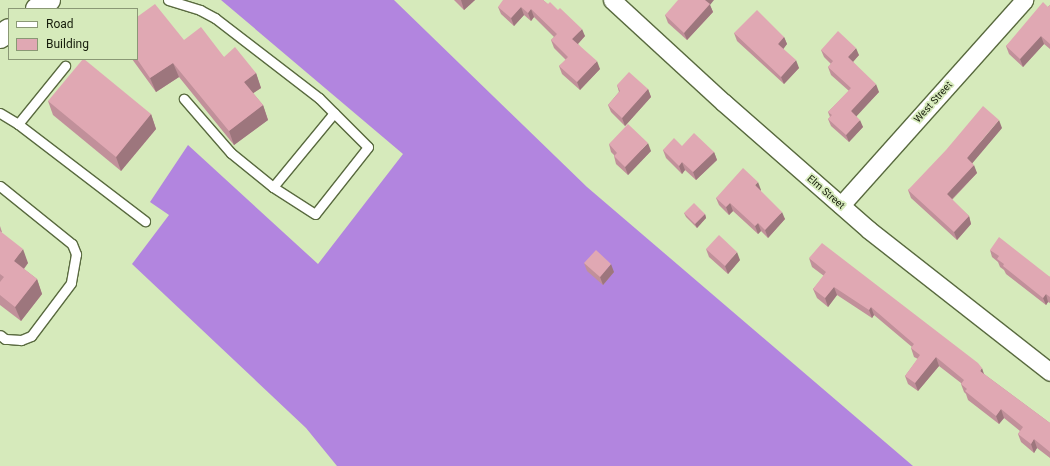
<!DOCTYPE html>
<style>
body{margin:0}
#map{position:relative;width:1050px;height:466px;overflow:hidden;background:#d6eabb;font-family:Roboto,sans-serif}
div>[style]{position:absolute}
[style*='--x']{left:calc(var(--x)*1px);top:calc(var(--y)*1px);width:calc(var(--w)*1px);rotate:calc(var(--a)*1deg)}
.forest>*{inset:0;background:#b285df}
.roads{filter:drop-shadow(1px 0 #596a3f) drop-shadow(-1px 0 #596a3f) drop-shadow(0 1px #596a3f) drop-shadow(0 -1px #596a3f)}
.service>*{height:9px;margin:-4.5px;padding:0 4.5px;transform-origin:4.5px;border-radius:4.5px;background:#fff}
.minor>*{height:17px;margin:-8.5px;padding:0 8.5px;transform-origin:8.5px;border-radius:8.5px;background:#fff}
.primary>*{height:22px;margin:-11px;padding:0 11px;transform-origin:11px;border-radius:11px;background:#fff}
.wall>*{inset:0;background:#c1909a}
.shaded-wall>*{inset:0;background:#9d767d}
.building>*{inset:0;background:#e0a8b3}
span{translate:-50% -50%;white-space:nowrap;text-align:center;line-height:1.15;-webkit-text-stroke:3.5px #d6eabb;paint-order:stroke}
.street-label{font-size:10px;color:#171d0c}
.legend{position:absolute;left:8px;top:8px;width:130px;height:52px;box-sizing:border-box;background:#d6eabb;border:1px solid #8a9875;margin:0;padding:5px 7px;list-style:none;font-size:12px;color:#171d0c}
.legend li{display:flex;align-items:center;gap:8px;height:20px}
.legend b{width:20px;border:1px solid #8a9875}
</style>
<div id="map">
<div class="forest">
<div style="clip-path:polygon(221px 0,394px 0,587px 187px,913px 466px,337px 466px,306px 428px,132px 264px,169px 215px,150px 202px,188px 145px,318px 264px,403px 154px)"></div>
</div>
<div class="roads">
<div class="service">
<div style="--x:168;--y:0;--w:34;--a:17"></div>
<div style="--x:200;--y:10;--w:17;--a:28"></div>
<div style="--x:215;--y:18;--w:131;--a:37.6"></div>
<div style="--x:319;--y:98;--w:69;--a:45"></div>
<div style="--x:368;--y:147;--w:85;--a:128.3"></div>
<div style="--x:315;--y:214;--w:50;--a:-147.3"></div>
<div style="--x:273;--y:187;--w:54;--a:-141"></div>
<div style="--x:231;--y:153;--w:72;--a:-131"></div>
<div style="--x:0;--y:113;--w:21;--a:31"></div>
<div style="--x:18;--y:124;--w:160;--a:37.4"></div>
<div style="--x:18;--y:124;--w:75;--a:-51"></div>
<div style="--x:0;--y:186;--w:92;--a:38.9"></div>
<div style="--x:72;--y:244;--w:11;--a:68"></div>
<div style="--x:76;--y:254;--w:29;--a:100"></div>
<div style="--x:71;--y:283;--w:66;--a:127"></div>
<div style="--x:31;--y:336;--w:11;--a:158"></div>
<div style="--x:21;--y:340;--w:16;--a:-176"></div>
<div style="--x:5;--y:339;--w:6;--a:-141"></div>
<div style="--x:273;--y:187;--w:96;--a:-50.5"></div>
</div>
<div class="minor">
<div style="--x:612;--y:0;--w:151;--a:42.6"></div>
<div style="--x:723;--y:102;--w:194;--a:41.2"></div>
<div style="--x:869;--y:230;--w:230;--a:38.1"></div>
<div style="--x:841;--y:205;--w:275;--a:-48.2"></div>
</div>
<div class="primary">
<div style="--x:37;--y:9;--w:15;--a:-37"></div>
<div style="--x:0;--y:37;--w:11;--a:-38"></div>
</div>
</div>
<div class="wall">
<div style="clip-path:polygon(454px 0,475px 0,464px 10px)"></div>
<div style="clip-path:polygon(543px 0,585px 36px,578px 44px,600px 69px,580px 90px,562px 74px,559px 66px,566px 60px,554px 48px,551px 40px,554px 37px,534px 17px,531px 21px,524px 15px,514px 26px,501px 14px,498px 7px)"></div>
<div style="clip-path:polygon(710px 5px,713px 12px,687px 40px,668px 23px,665px 15px)"></div>
<div style="clip-path:polygon(1050px 5px,1050px 49px,1044px 44px,1023px 67px,1009px 54px,1006px 46px)"></div>
<div style="clip-path:polygon(734px 33px,784px 37px,787px 44px,783px 49px,799px 68px,784px 84px,737px 41px)"></div>
<div style="clip-path:polygon(184px 40px,224px 57px,256px 73px,261px 88px,253px 93px,263px 105px,268px 120px,234px 145px,179px 77px,156px 92px,132px 59px,137px 59px)"></div>
<div style="clip-path:polygon(821px 50px,859px 55px,853px 62px,879px 92px,856px 116px,863px 127px,849px 142px,831px 126px,828px 119px,830px 117px,828px 112px,849px 91px,831px 75px,828px 67px,831px 64px,824px 57px)"></div>
<div style="clip-path:polygon(617px 85px,648px 89px,651px 97px,625px 126px,611px 112px,608px 105px,619px 92px)"></div>
<div style="clip-path:polygon(48px 101px,151px 114px,156px 129px,121px 171px,53px 115px)"></div>
<div style="clip-path:polygon(1002px 128px,972px 163px,977px 173px,952px 200px,969px 216px,971px 224px,957px 240px,911px 198px,908px 190px)"></div>
<div style="clip-path:polygon(609px 144px,651px 151px,628px 175px,616px 164px,614px 156px,614px 155px,611px 152px)"></div>
<div style="clip-path:polygon(682px 146px,714px 152px,717px 160px,696px 180px,685px 170px,682px 174px,666px 158px,663px 150px)"></div>
<div style="clip-path:polygon(761px 190px,760px 191px,785px 219px,768px 238px,761px 231px,758px 234px,733px 211px,729px 215px,719px 205px,716px 198px)"></div>
<div style="clip-path:polygon(684px 213px,705px 214px,706px 218px,697px 228px,686px 217px)"></div>
<div style="clip-path:polygon(0 226px,2px 232px,1px 232px,28px 263px,24px 269px,37px 279px,42px 294px,21px 321px,0 305px)"></div>
<div style="clip-path:polygon(706px 249px,740px 260px,728px 274px,709px 257px)"></div>
<div style="clip-path:polygon(990px 250px,1050px 277px,1050px 303px,1048px 302px,1046px 305px,1006px 274px,1004px 270px,1000px 267px,998px 262px,992px 257px)"></div>
<div style="clip-path:polygon(809px 258px,984px 374px,1050px 423px,1050px 458px,1037px 448px,1034px 453px,1021px 442px,1018px 434px,1020px 431px,1004px 418px,999px 424px,968px 400px,966px 394px,964px 392px,961px 384px,961px 383px,939px 366px,918px 391px,908px 384px,905px 376px,918px 359px,914px 357px,911px 348px,912px 347px,874px 315px,872px 318px,837px 295px,828px 307px,817px 298px,813px 289px,824px 276px,812px 267px)"></div>
<div style="clip-path:polygon(584px 263px,614px 272px,603px 285px,587px 271px)"></div>
</div>
<div class="shaded-wall">
<div style="clip-path:polygon(461px 0,475px 0,464px 10px)"></div>
<div style="clip-path:polygon(705px 0,714px 0,710px 5px,713px 12px,687px 40px,684px 33px)"></div>
<div style="clip-path:polygon(521px 7px,524px 15px,514px 26px,511px 18px)"></div>
<div style="clip-path:polygon(531px 9px,534px 17px,531px 21px,528px 13px)"></div>
<div style="clip-path:polygon(582px 29px,585px 36px,575px 47px,572px 39px)"></div>
<div style="clip-path:polygon(1041px 36px,1044px 44px,1023px 67px,1020px 59px)"></div>
<div style="clip-path:polygon(784px 37px,787px 44px,781px 52px,778px 44px)"></div>
<div style="clip-path:polygon(856px 48px,859px 55px,851px 64px,848px 57px)"></div>
<div style="clip-path:polygon(796px 60px,799px 68px,784px 84px,781px 77px)"></div>
<div style="clip-path:polygon(597px 61px,600px 69px,580px 90px,577px 82px)"></div>
<div style="clip-path:polygon(173px 63px,179px 77px,156px 92px,150px 78px)"></div>
<div style="clip-path:polygon(256px 73px,261px 88px,249px 96px,244px 82px)"></div>
<div style="clip-path:polygon(876px 84px,879px 92px,854px 119px,851px 111px)"></div>
<div style="clip-path:polygon(648px 89px,651px 97px,625px 126px,622px 118px)"></div>
<div style="clip-path:polygon(263px 105px,268px 120px,234px 145px,229px 131px)"></div>
<div style="clip-path:polygon(151px 114px,156px 129px,121px 171px,116px 157px)"></div>
<div style="clip-path:polygon(860px 120px,863px 127px,849px 142px,846px 135px)"></div>
<div style="clip-path:polygon(999px 120px,1002px 128px,970px 166px,967px 158px)"></div>
<div style="clip-path:polygon(648px 143px,651px 151px,628px 175px,625px 167px)"></div>
<div style="clip-path:polygon(714px 152px,717px 160px,696px 180px,693px 172px)"></div>
<div style="clip-path:polygon(682px 162px,685px 170px,682px 174px,679px 166px)"></div>
<div style="clip-path:polygon(974px 165px,977px 173px,949px 202px,947px 194px)"></div>
<div style="clip-path:polygon(758px 182px,761px 190px,758px 193px,755px 185px)"></div>
<div style="clip-path:polygon(730px 203px,733px 211px,729px 215px,726px 207px)"></div>
<div style="clip-path:polygon(782px 212px,785px 219px,768px 238px,765px 230px)"></div>
<div style="clip-path:polygon(705px 214px,706px 218px,697px 228px,695px 224px)"></div>
<div style="clip-path:polygon(969px 216px,971px 224px,957px 240px,954px 232px)"></div>
<div style="clip-path:polygon(758px 223px,761px 231px,758px 234px,755px 226px)"></div>
<div style="clip-path:polygon(23px 249px,28px 263px,19px 275px,14px 261px)"></div>
<div style="clip-path:polygon(737px 252px,740px 260px,728px 274px,725px 266px)"></div>
<div style="clip-path:polygon(611px 264px,614px 272px,603px 285px,600px 277px)"></div>
<div style="clip-path:polygon(37px 279px,42px 294px,21px 321px,15px 307px)"></div>
<div style="clip-path:polygon(834px 287px,837px 295px,828px 307px,825px 298px)"></div>
<div style="clip-path:polygon(1046px 294px,1048px 302px,1046px 305px,1043px 298px)"></div>
<div style="clip-path:polygon(871px 307px,874px 315px,872px 318px,869px 310px)"></div>
<div style="clip-path:polygon(936px 357px,939px 366px,918px 391px,915px 383px)"></div>
<div style="clip-path:polygon(982px 368px,985px 377px,980px 371px)"></div>
<div style="clip-path:polygon(1001px 409px,1004px 418px,999px 424px,996px 416px)"></div>
<div style="clip-path:polygon(1034px 439px,1037px 448px,1034px 453px,1031px 444px)"></div>
</div>
<div class="building">
<div style="clip-path:polygon(503px 0,543px 0,548px 4px,550px 2px,558px 10px,560px 8px,582px 29px,572px 39px,597px 61px,577px 82px,559px 66px,568px 57px,551px 40px,557px 34px,531px 9px,528px 13px,521px 7px,511px 18px,498px 7px)"></div>
<div style="clip-path:polygon(678px 0,705px 0,710px 4px,684px 33px,665px 15px)"></div>
<div style="clip-path:polygon(1043px 2px,1048px 7px,1050px 5px,1050px 44px,1041px 36px,1020px 59px,1006px 46px)"></div>
<div style="clip-path:polygon(155px 4px,184px 40px,201px 27px,224px 57px,235px 47px,256px 73px,244px 82px,263px 105px,229px 131px,173px 63px,150px 78px,137px 59px,137px 17px)"></div>
<div style="clip-path:polygon(757px 10px,784px 37px,778px 44px,796px 60px,781px 77px,734px 33px)"></div>
<div style="clip-path:polygon(838px 31px,856px 48px,848px 57px,876px 84px,851px 111px,860px 120px,846px 135px,828px 119px,832px 115px,828px 112px,851px 88px,828px 67px,833px 61px,821px 50px)"></div>
<div style="clip-path:polygon(83px 59px,84px 59px,151px 114px,116px 157px,48px 101px)"></div>
<div style="clip-path:polygon(629px 72px,648px 89px,622px 118px,608px 105px,620px 91px,617px 85px)"></div>
<div style="clip-path:polygon(983px 106px,999px 120px,967px 158px,974px 165px,947px 194px,969px 216px,954px 232px,908px 190px,946px 150px)"></div>
<div style="clip-path:polygon(628px 124px,648px 143px,625px 167px,614px 156px,617px 153px,609px 144px)"></div>
<div style="clip-path:polygon(694px 133px,714px 152px,693px 172px,682px 162px,679px 166px,663px 150px,674px 138px,682px 146px)"></div>
<div style="clip-path:polygon(743px 168px,758px 182px,755px 185px,782px 212px,765px 230px,758px 223px,755px 226px,730px 203px,726px 207px,716px 198px)"></div>
<div style="clip-path:polygon(694px 203px,705px 214px,695px 224px,684px 213px)"></div>
<div style="clip-path:polygon(0 231px,23px 249px,14px 261px,37px 279px,15px 307px,0 295px,0 282px,4px 277px,0 274px)"></div>
<div style="clip-path:polygon(719px 235px,737px 252px,725px 266px,706px 249px)"></div>
<div style="clip-path:polygon(999px 237px,1050px 277px,1050px 297px,1046px 294px,1043px 298px,1003px 266px,1004px 264px,997px 259px,999px 256px,990px 250px)"></div>
<div style="clip-path:polygon(822px 243px,978px 363px,982px 368px,980px 371px,1050px 423px,1050px 452px,1034px 439px,1031px 444px,1018px 434px,1023px 427px,1001px 409px,996px 416px,965px 391px,967px 389px,961px 384px,964px 380px,936px 357px,915px 383px,905px 376px,920px 355px,911px 348px,914px 344px,871px 307px,869px 310px,834px 287px,825px 298px,813px 289px,826px 272px,809px 258px)"></div>
<div style="clip-path:polygon(596px 250px,611px 264px,600px 277px,584px 263px)"></div>
</div>
<div class="street-label">
<span style="left:933px;top:102px;rotate:-48deg">West Street</span>
<span style="left:826px;top:192px;rotate:41deg">Elm Street</span>
</div>
<ul class="legend">
<li><b style="height:5px;background:#fff"></b>Road</li>
<li><b style="height:11px;background:#e0a8b3"></b>Building</li>
</ul>
</div>
